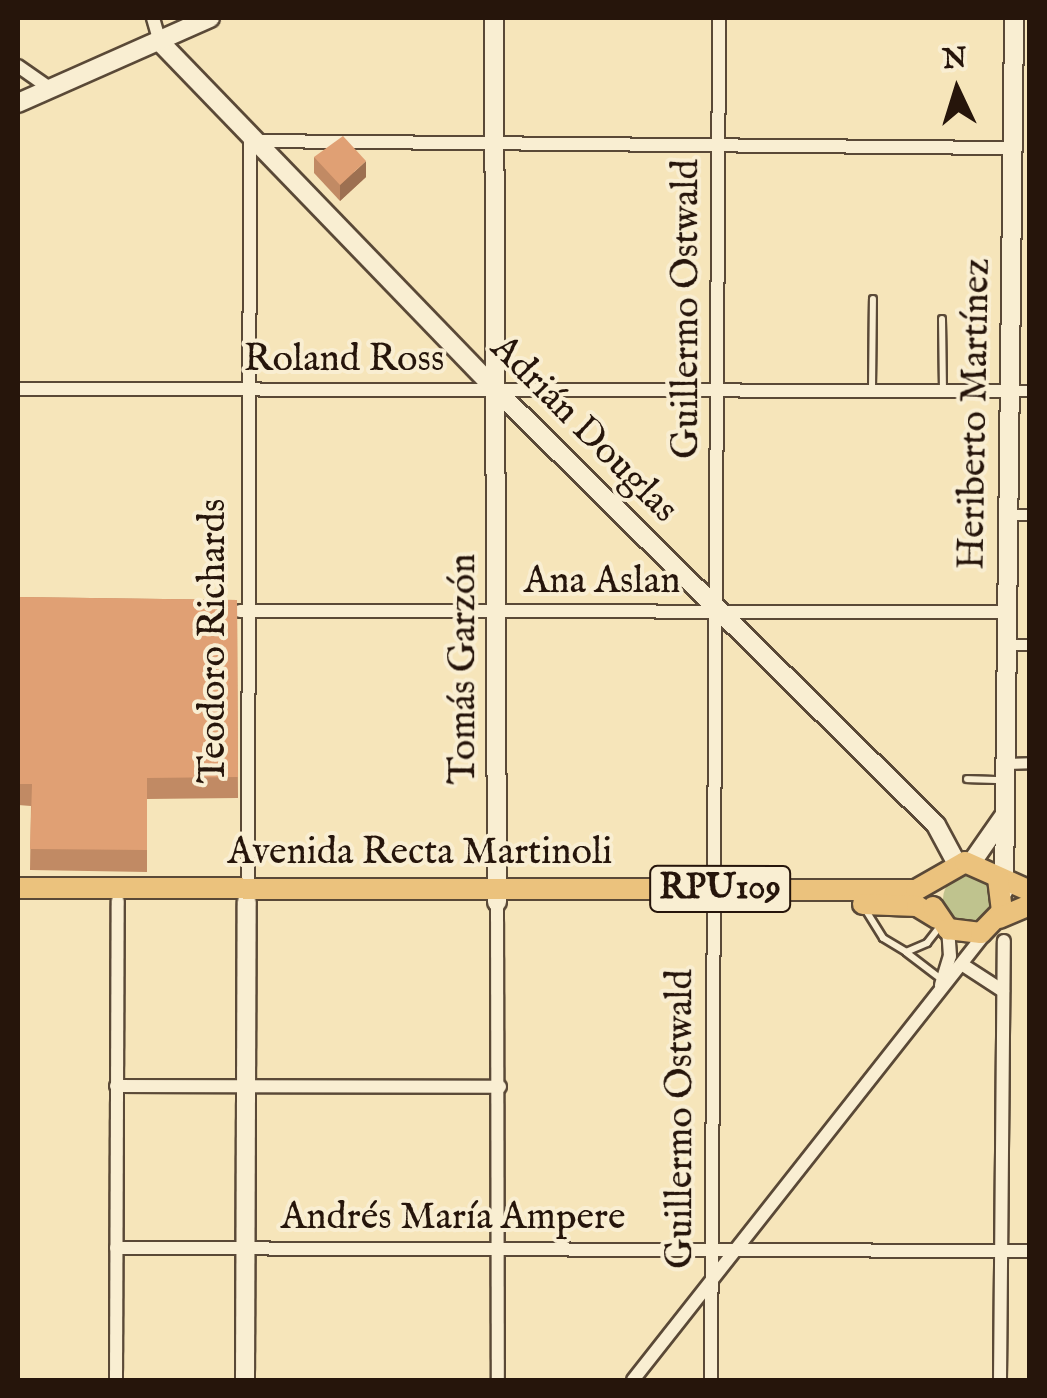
<!DOCTYPE html>
<meta charset="utf-8">
<style>
body{margin:0}
#map{position:relative;width:1047px;height:1398px;overflow:hidden;background:#f6e5ba;font-family:"IM FELL English",serif}
div>[style]{position:absolute}
[style*='--x']{left:calc(var(--x)*1px);top:calc(var(--y)*1px);width:calc(var(--w)*1px);rotate:calc(var(--a)*1deg)}
.green>*{inset:0;background:#bfc38e}
.round{border-radius:50%}
.roads{filter:drop-shadow(2px 0 #5a4937) drop-shadow(-2px 0 #5a4937) drop-shadow(0 2px #5a4937) drop-shadow(0 -2px #5a4937)}
.service>*{height:6px;margin:-3px;padding:0 3px;transform-origin:3px;border-radius:3px;background:#f9eed2}
.pedestrian>*{height:10px;margin:-5px;padding:0 5px;transform-origin:5px;border-radius:5px;background:#f9eed2}
.minor>*{height:12px;margin:-6px;padding:0 6px;transform-origin:6px;border-radius:6px;background:#f9eed2}
.tertiary>*{height:18px;margin:-9px;padding:0 9px;transform-origin:9px;border-radius:9px;background:#f9eed2}
.secondary>*{height:18px;margin:-9px;padding:0 9px;transform-origin:9px;border-radius:9px;background:#f9eed2}
.primary>*{height:20px;margin:-10px;padding:0 10px;transform-origin:10px;border-radius:10px;background:#ebc27d}
.wall>*{inset:0;background:#c18a64}
.shaded-wall>*{inset:0;background:#9d7051}
.building>*{inset:0;background:#e0a074}
span{translate:-50% -50%;white-space:nowrap;text-align:center;line-height:1.15;-webkit-text-stroke:8px #f9eed2;paint-order:stroke}
.shield-label span{padding:2px 8px;background:#f9eed2;border:2px solid;border-radius:8px;-webkit-text-stroke-width:0}
.shield-label{font-size:35px;color:#26150b;font-weight:700}
.street-label{font-size:38px;color:#26150b}
.frame{position:absolute;inset:0;border:20px solid #26150b;pointer-events:none}
.north{position:absolute;left:907px;top:40px;width:100px;height:100px;-webkit-text-stroke:8px #f9eed2;paint-order:stroke;rotate:356deg;font-size:28px;font-weight:700;line-height:40px;text-align:center;color:#26150b}
.north::after{content:'';display:block;margin:auto;width:35px;height:45px;background:#26150b;clip-path:polygon(50% 0,100% 100%,50% 72%,0 100%)}
</style>
<div id="map">
<div class="green">
<div class="round" style="left:943px;top:874px;width:50px;height:50px"></div>
</div>
<div class="roads">
<div class="service">
<div style="--x:942;--y:319;--w:70;--a:89.2"></div>
<div style="--x:872;--y:389;--w:90;--a:-89.4"></div>
<div style="--x:967;--y:779;--w:34;--a:2"></div>
<div style="--x:865;--y:909;--w:34;--a:58"></div>
<div style="--x:883;--y:938;--w:27;--a:31"></div>
<div style="--x:906;--y:952;--w:23;--a:-23"></div>
<div style="--x:927;--y:943;--w:23;--a:-52"></div>
<div style="--x:907;--y:953;--w:43;--a:37.4"></div>
</div>
<div class="pedestrian">
<div style="--x:1010;--y:391;--w:20;--a:0"></div>
<div style="--x:1008;--y:515;--w:22;--a:0"></div>
<div style="--x:1006;--y:645;--w:24;--a:0"></div>
<div style="--x:1007;--y:764;--w:23;--a:-2"></div>
</div>
<div class="minor">
<div style="--x:153;--y:18;--w:25;--a:74"></div>
<div style="--x:18;--y:66;--w:38;--a:35"></div>
<div style="--x:18;--y:389;--w:992;--a:0.12"></div>
<div style="--x:240;--y:611;--w:766;--a:0.07"></div>
<div style="--x:248;--y:894;--w:753;--a:-89.85"></div>
<div style="--x:250;--y:141;--w:763;--a:0.53"></div>
<div style="--x:497;--y:902;--w:478;--a:89.9"></div>
<div style="--x:963;--y:965;--w:48;--a:33"></div>
<div style="--x:941;--y:985;--w:30;--a:-73"></div>
<div style="--x:950;--y:956;--w:27;--a:-94"></div>
<div style="--x:116;--y:1086;--w:384;--a:0.1"></div>
<div style="--x:116;--y:1248;--w:914;--a:0.19"></div>
<div style="--x:116;--y:1380;--w:479;--a:-89.8"></div>
<div style="--x:633;--y:1380;--w:572;--a:-51.75"></div>
<div style="--x:711;--y:1380;--w:1362;--a:-89.66"></div>
<div style="--x:1000;--y:1380;--w:439;--a:-89.5"></div>
</div>
<div class="tertiary">
<div style="--x:160;--y:42;--w:485;--a:46"></div>
<div style="--x:497;--y:391;--w:617;--a:44.67"></div>
<div style="--x:936;--y:825;--w:44;--a:61.7"></div>
<div style="--x:18;--y:103;--w:210;--a:-23.9"></div>
<div style="--x:972;--y:862;--w:56;--a:-55.2"></div>
<div style="--x:1004;--y:890;--w:872;--a:-89.34"></div>
</div>
<div class="secondary">
<div style="--x:494;--y:18;--w:884;--a:89.81"></div>
<div style="--x:245;--y:1380;--w:478;--a:-89.8"></div>
</div>
<div class="primary">
<div style="--x:18;--y:888;--w:898;--a:0.13"></div>
<div style="--x:916;--y:890;--w:56;--a:-29.7"></div>
<div style="--x:965;--y:862;--w:71;--a:24"></div>
<div style="--x:863;--y:904;--w:54;--a:2.1"></div>
<div style="--x:917;--y:906;--w:23;--a:31"></div>
<div style="--x:933;--y:907;--w:27;--a:56"></div>
<div style="--x:948;--y:929;--w:33;--a:7"></div>
<div style="--x:981;--y:933;--w:30;--a:-46"></div>
<div style="--x:1002;--y:911;--w:34;--a:-97"></div>
<div style="--x:999;--y:918;--w:34;--a:-23"></div>
</div>
</div>
<div class="wall">
<div style="clip-path:polygon(314px 157px,366px 177px,340px 201px,314px 173px)"></div>
<div style="clip-path:polygon(18px 597px,237px 600px,238px 798px,147px 799px,147px 872px,30px 870px,31px 806px,18px 805px)"></div>
</div>
<div class="shaded-wall">
<div style="clip-path:polygon(366px 161px,366px 177px,340px 201px,340px 185px)"></div>
</div>
<div class="building">
<div style="clip-path:polygon(343px 136px,366px 161px,340px 185px,314px 157px)"></div>
<div style="clip-path:polygon(18px 597px,237px 600px,238px 777px,147px 778px,147px 850px,30px 849px,32px 784px,18px 784px)"></div>
</div>
<div class="shield-label">
<span style="left:720px;top:889px">RPU109</span>
</div>
<div class="street-label">
<span style="left:688px;top:309px;rotate:-90deg">Guillermo Ostwald</span>
<span style="left:344px;top:361px">Roland Ross</span>
<span style="left:976px;top:414px;rotate:-89deg">Heriberto Martínez</span>
<span style="left:583px;top:430px;rotate:45deg">Adrián Douglas</span>
<span style="left:602px;top:583px">Ana Aslan</span>
<span style="left:215px;top:641px;rotate:-90deg">Teodoro Richards</span>
<span style="left:465px;top:669px;rotate:-90deg">Tomás Garzón</span>
<span style="left:420px;top:854px">Avenida Recta Martinoli</span>
<span style="left:682px;top:1119px;rotate:-90deg">Guillermo Ostwald</span>
<span style="left:453px;top:1219px">Andrés María Ampere</span>
</div>
<div class="frame"></div>
<div class="north">N</div>
</div>
